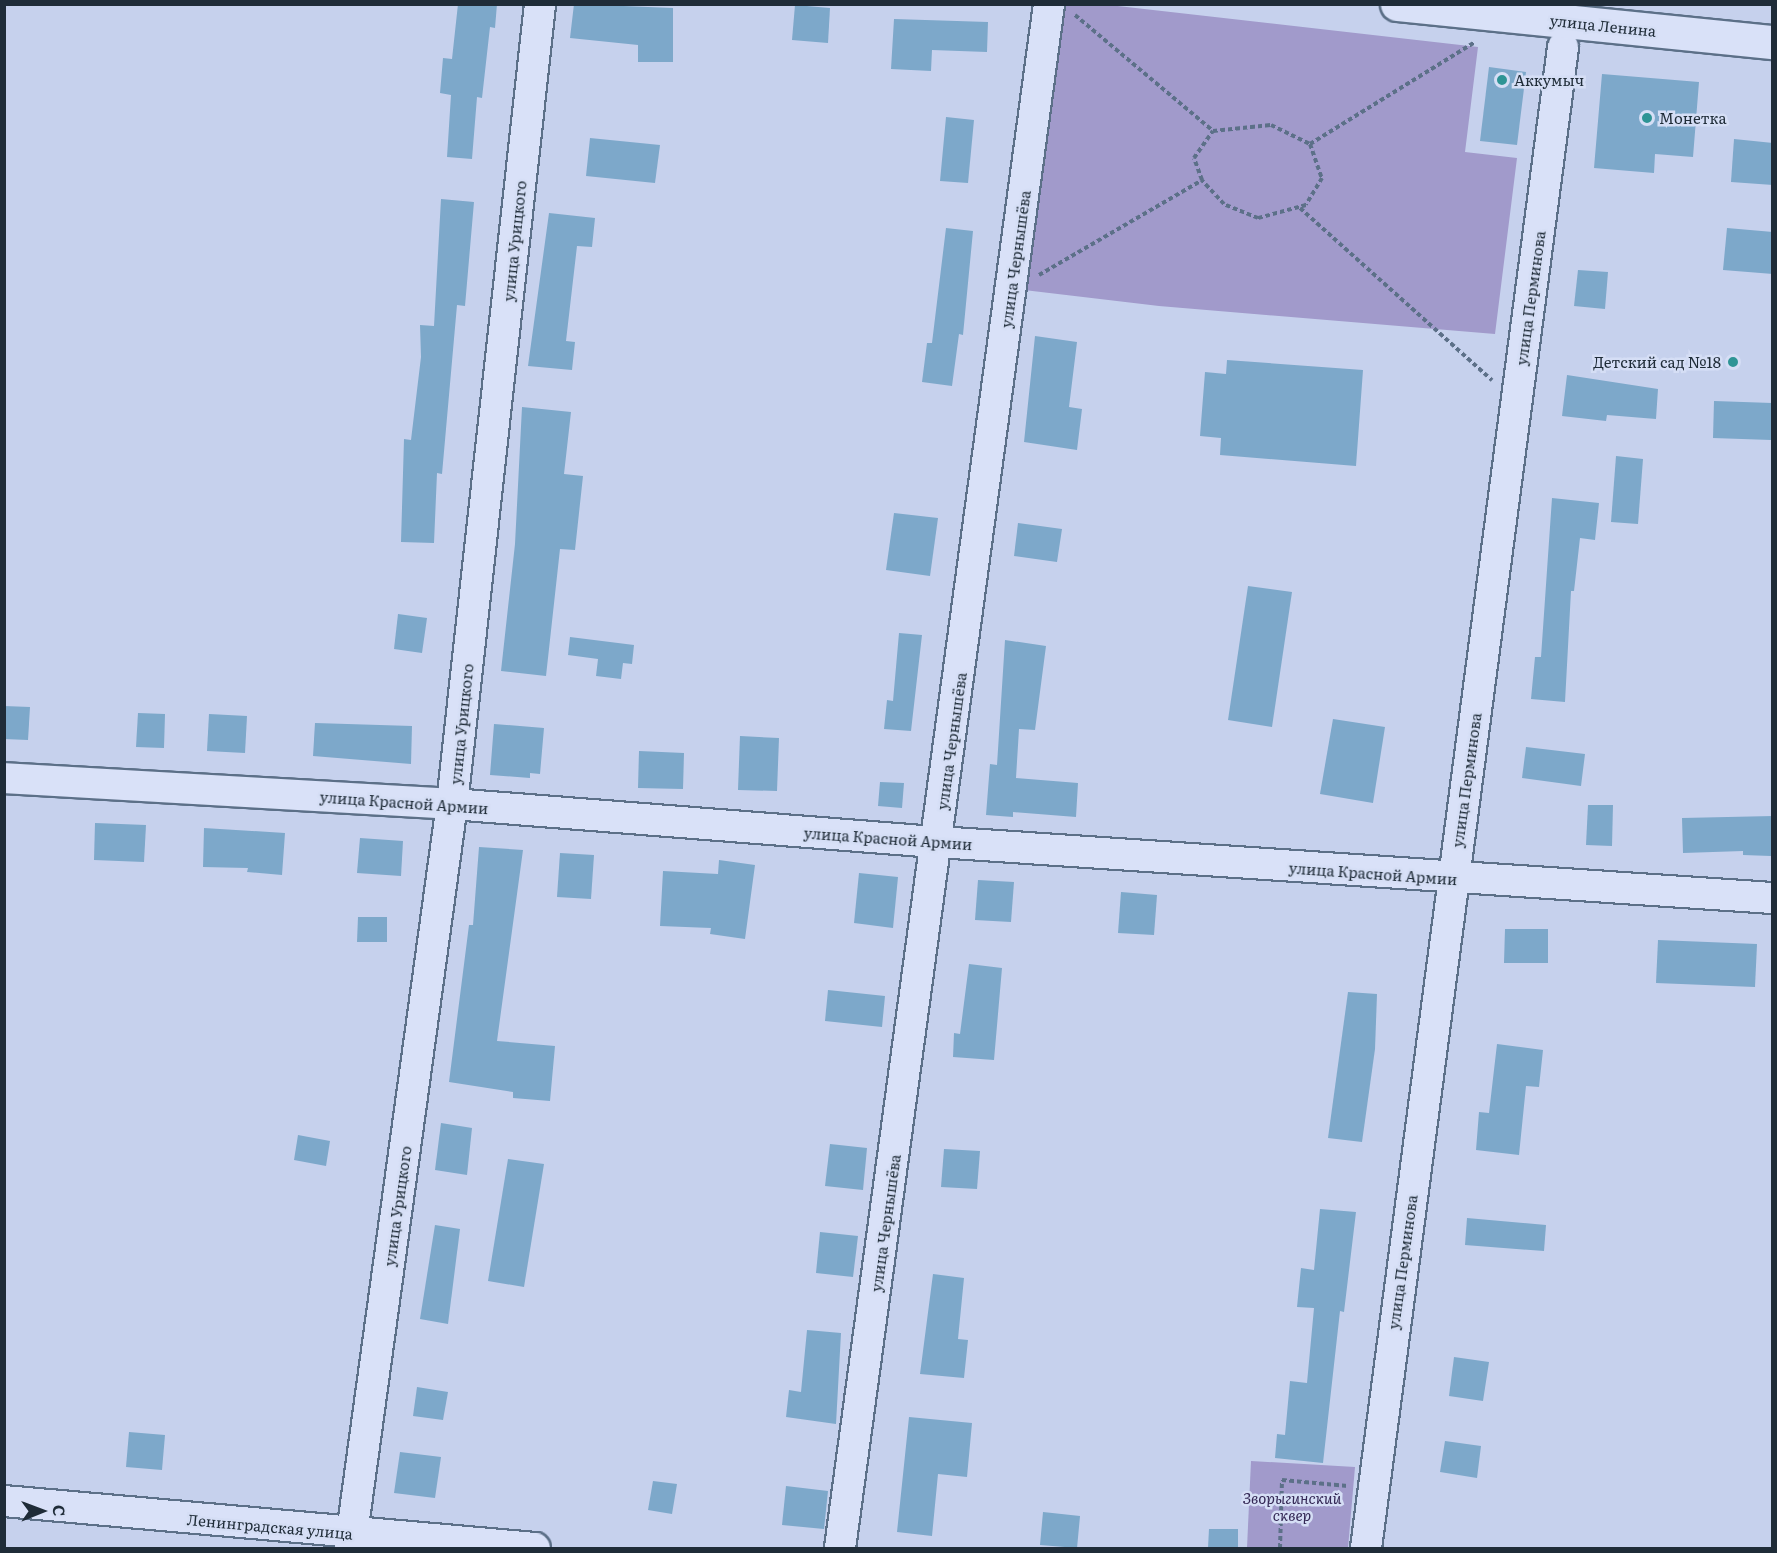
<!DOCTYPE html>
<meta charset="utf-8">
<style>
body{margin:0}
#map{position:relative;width:1777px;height:1553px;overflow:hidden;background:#c6d1ed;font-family:Literata,serif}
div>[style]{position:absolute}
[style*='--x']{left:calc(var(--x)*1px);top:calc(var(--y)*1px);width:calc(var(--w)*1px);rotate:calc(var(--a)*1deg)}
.green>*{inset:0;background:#a19acb}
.building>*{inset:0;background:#7da8ca}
.path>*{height:4px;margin-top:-2px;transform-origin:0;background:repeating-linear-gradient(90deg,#5c7088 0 4.5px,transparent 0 7.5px)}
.roads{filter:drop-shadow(2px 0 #5c7088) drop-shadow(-2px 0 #5c7088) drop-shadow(0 2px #5c7088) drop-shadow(0 -2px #5c7088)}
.minor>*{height:30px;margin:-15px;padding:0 15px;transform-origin:15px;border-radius:15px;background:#d9e1f8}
.tertiary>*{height:33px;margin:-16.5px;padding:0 16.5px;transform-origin:16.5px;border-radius:16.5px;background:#d9e1f8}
.dots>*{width:16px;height:16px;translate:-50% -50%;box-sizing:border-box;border:3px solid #d5def5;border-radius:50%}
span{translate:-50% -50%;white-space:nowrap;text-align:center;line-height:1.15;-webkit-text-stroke:5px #d5def5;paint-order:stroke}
.street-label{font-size:15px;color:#1f2c38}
.poi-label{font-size:15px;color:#1f2c38}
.left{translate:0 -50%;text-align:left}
.right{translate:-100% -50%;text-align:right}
.park-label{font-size:15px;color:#332754;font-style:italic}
.frame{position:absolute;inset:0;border:6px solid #1f2c38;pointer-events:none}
.north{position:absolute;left:12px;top:1481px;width:60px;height:60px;-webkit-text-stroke:4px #d5def5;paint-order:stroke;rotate:89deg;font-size:16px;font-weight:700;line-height:24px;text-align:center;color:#1f2c38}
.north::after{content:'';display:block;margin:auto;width:21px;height:27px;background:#1f2c38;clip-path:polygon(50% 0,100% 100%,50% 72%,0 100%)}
</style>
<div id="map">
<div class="green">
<div style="clip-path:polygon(1061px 5px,1109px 5px,1478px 47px,1465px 152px,1517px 158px,1495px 334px,1159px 306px,1024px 290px)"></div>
<div style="clip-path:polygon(1251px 1461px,1355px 1467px,1348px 1548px,1247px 1548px)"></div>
</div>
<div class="building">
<div style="clip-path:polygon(458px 4px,497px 4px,495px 28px,490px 27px,482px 98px,477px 97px,472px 159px,447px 157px,451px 95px,440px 93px,443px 58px,452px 59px)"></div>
<div style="clip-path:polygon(574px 4px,673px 8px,673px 62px,638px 62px,638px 45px,570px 38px)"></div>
<div style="clip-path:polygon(795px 5px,830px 8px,828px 43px,792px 40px)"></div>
<div style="clip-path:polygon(894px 19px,988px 22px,987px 52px,932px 50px,931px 71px,891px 69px)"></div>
<div style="clip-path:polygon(1489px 67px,1526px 72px,1517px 145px,1480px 141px)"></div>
<div style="clip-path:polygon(1602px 74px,1699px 82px,1693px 157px,1655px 154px,1654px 173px,1594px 168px)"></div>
<div style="clip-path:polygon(946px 117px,974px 120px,968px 183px,940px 181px)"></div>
<div style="clip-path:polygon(590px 138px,660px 145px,655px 183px,586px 176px)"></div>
<div style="clip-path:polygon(1734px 139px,1773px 143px,1773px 185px,1731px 182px)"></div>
<div style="clip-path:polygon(441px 199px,474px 202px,465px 306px,457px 305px,442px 474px,437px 473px,434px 543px,401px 542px,404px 439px,411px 440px,421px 357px,420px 325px,434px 326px)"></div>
<div style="clip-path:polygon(549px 213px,595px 218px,592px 247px,577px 246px,566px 341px,575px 342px,572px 370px,528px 366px)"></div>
<div style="clip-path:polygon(946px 228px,973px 231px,963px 335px,959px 334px,952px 386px,922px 382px,927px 343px,932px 343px)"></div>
<div style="clip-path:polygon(1727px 228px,1773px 232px,1773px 274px,1723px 270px)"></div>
<div style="clip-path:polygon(1578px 270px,1608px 272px,1605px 309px,1574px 306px)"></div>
<div style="clip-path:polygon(1035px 336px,1077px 342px,1069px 407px,1082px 409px,1077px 450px,1024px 442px)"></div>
<div style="clip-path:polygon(1227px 360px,1363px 370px,1356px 466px,1220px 455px,1221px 438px,1200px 436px,1205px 372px,1226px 374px)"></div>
<div style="clip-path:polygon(1567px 375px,1658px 389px,1656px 419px,1607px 415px,1606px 421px,1562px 416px)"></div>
<div style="clip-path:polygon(1714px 401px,1772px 403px,1771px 440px,1713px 438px)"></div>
<div style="clip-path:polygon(522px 407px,571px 412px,564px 474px,583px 476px,575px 550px,560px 549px,546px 676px,501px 671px,515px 544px)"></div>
<div style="clip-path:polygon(1616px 456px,1643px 459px,1638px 524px,1611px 522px)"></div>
<div style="clip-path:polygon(1552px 498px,1599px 503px,1595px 540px,1580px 538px,1574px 591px,1571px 591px,1565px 702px,1531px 699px,1535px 657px,1541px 657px)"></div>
<div style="clip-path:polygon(894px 513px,938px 518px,930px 576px,886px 570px)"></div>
<div style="clip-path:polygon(1018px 523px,1062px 529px,1057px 562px,1014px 556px)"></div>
<div style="clip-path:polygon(1248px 586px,1292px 592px,1272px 727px,1228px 720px)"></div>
<div style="clip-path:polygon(398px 614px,427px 618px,422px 653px,394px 649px)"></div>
<div style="clip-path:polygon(899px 633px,922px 635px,911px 731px,884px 729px,887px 700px,893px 701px)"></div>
<div style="clip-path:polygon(570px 637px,634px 645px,632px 664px,623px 663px,621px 679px,596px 676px,598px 659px,568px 655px)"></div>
<div style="clip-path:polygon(1005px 640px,1046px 646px,1035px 730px,1019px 729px,1016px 778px,1078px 783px,1076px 817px,1013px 812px,1013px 817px,986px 815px,990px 764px,997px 765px)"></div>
<div style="clip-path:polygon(4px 706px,30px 707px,28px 740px,4px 739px)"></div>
<div style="clip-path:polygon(138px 713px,165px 714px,164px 748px,136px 747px)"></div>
<div style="clip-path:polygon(209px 714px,247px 716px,245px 753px,207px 751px)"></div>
<div style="clip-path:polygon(1333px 719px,1385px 727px,1373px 803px,1320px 794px)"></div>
<div style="clip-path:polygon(315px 723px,412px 726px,411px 764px,313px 756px)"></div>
<div style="clip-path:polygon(494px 724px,544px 728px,540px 774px,530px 773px,530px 778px,490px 775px)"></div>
<div style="clip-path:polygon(740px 736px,779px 738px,777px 791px,738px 790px)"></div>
<div style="clip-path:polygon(1526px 747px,1585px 754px,1581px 786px,1522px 778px)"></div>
<div style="clip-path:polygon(639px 751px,684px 753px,683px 789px,638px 788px)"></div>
<div style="clip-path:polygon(880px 782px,904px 783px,902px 808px,878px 806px)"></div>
<div style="clip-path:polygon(1588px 805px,1613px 805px,1612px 846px,1586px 845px)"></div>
<div style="clip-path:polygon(1773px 816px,1771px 856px,1743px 855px,1743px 851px,1683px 853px,1682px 818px)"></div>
<div style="clip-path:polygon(95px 823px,146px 825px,144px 862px,94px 860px)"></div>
<div style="clip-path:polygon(204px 828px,285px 833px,282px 875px,247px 872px,248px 868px,203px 867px)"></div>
<div style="clip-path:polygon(360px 838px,403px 841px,401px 876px,357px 873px)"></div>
<div style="clip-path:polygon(479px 847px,523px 850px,497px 1041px,555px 1046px,550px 1101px,513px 1098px,513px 1092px,449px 1082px,469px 925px,473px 925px)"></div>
<div style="clip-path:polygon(560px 853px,594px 855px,591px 899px,557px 897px)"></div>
<div style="clip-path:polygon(719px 860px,755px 865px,745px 939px,710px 934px,711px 928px,660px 926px,663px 871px,718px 874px)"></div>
<div style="clip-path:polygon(859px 873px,898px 877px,893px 928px,854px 923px)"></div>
<div style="clip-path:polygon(978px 880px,1014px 882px,1011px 922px,975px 920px)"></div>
<div style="clip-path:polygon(1121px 892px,1157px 895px,1154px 935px,1118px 933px)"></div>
<div style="clip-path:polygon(358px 917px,387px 917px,387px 942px,357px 942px)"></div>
<div style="clip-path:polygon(1505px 929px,1548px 929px,1548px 963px,1504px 963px)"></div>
<div style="clip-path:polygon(1658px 940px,1757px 944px,1755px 987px,1656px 983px)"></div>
<div style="clip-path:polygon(969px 964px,1002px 968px,994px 1060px,953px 1057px,954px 1033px,960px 1034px)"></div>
<div style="clip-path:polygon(828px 990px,885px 996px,882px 1027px,825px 1021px)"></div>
<div style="clip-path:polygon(1348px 992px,1377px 994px,1375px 1049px,1362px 1142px,1328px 1138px)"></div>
<div style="clip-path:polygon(1497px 1044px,1543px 1050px,1539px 1087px,1526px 1086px,1519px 1155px,1476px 1150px,1479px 1112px,1489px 1113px)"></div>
<div style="clip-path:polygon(441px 1123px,472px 1128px,467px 1175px,435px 1170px)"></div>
<div style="clip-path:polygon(298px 1135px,330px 1141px,326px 1166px,294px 1160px)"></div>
<div style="clip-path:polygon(830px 1144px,867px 1148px,863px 1190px,825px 1186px)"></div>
<div style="clip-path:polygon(944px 1149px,980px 1151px,977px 1189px,941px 1187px)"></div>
<div style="clip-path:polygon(508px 1159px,544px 1164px,524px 1287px,488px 1281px)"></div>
<div style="clip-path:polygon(1320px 1209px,1356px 1212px,1344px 1312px,1340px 1311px,1323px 1463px,1275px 1458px,1277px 1434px,1285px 1435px,1290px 1381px,1307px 1383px,1314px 1308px,1297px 1307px,1301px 1268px,1314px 1270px)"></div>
<div style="clip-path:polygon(1467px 1218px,1546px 1225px,1544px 1251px,1465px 1245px)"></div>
<div style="clip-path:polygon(435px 1225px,460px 1229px,448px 1324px,420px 1319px)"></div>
<div style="clip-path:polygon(820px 1232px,858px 1236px,853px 1277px,816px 1273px)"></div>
<div style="clip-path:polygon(933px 1274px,964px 1278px,958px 1339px,968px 1340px,964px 1378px,920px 1374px)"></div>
<div style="clip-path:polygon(807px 1330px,841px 1333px,836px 1424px,786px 1417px,789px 1390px,801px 1392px)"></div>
<div style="clip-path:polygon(1454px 1357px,1489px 1362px,1483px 1401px,1449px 1396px)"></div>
<div style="clip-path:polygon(417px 1387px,448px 1392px,443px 1420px,413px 1416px)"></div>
<div style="clip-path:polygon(909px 1417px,972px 1423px,967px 1477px,938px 1474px,932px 1536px,897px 1532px)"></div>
<div style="clip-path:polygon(129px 1432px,165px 1435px,162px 1470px,126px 1467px)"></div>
<div style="clip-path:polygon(1445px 1441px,1481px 1446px,1477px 1478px,1440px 1472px)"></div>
<div style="clip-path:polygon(400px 1452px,441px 1457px,435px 1498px,394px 1493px)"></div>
<div style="clip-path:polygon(653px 1481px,677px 1484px,672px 1514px,648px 1510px)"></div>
<div style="clip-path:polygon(786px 1486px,828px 1491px,824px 1529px,782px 1525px)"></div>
<div style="clip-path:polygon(1043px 1512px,1080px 1516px,1077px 1548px,1040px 1545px)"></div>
<div style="clip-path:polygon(1209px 1529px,1238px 1529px,1238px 1548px,1208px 1548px)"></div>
</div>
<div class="path">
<div style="--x:1075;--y:15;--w:180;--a:40"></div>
<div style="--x:1271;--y:125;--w:43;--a:26"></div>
<div style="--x:1310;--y:144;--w:36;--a:71"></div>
<div style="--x:1322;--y:178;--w:31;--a:121"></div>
<div style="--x:1306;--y:205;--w:50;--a:164.8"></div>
<div style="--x:1258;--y:218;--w:37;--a:-158"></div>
<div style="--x:1224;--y:204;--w:33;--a:-133"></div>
<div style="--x:1202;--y:180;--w:23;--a:-110"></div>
<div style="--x:1194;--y:158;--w:33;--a:-55"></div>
<div style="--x:1213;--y:131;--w:58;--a:-5.9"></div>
<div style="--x:1310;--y:144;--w:194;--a:-31.7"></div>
<div style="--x:1300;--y:208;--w:258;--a:41.9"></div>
<div style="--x:1039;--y:275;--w:189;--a:-30.2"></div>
<div style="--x:1280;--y:1548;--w:68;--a:-88.3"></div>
<div style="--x:1282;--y:1480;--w:66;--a:5.2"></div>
</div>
<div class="roads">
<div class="minor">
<div style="--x:4;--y:778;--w:449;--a:3.3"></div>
<div style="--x:452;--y:804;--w:487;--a:4.5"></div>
<div style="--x:938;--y:842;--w:836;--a:3.84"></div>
<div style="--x:4;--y:1501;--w:533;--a:5.06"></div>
<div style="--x:350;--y:1548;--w:751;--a:-82.19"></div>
<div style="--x:452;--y:804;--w:805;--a:-83.72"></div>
<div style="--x:840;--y:1548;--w:1558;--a:-82.29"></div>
<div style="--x:1366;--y:1548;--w:1514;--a:-82.52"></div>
</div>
<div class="tertiary">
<div style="--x:1397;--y:4;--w:377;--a:5.8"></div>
</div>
</div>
<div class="dots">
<div style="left:1502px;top:80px;background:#2e9495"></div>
<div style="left:1647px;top:118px;background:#2e9495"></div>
<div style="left:1733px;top:362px;background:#2e9495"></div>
</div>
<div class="street-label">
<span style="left:1603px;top:25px;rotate:6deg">улица Ленина</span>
<span style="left:514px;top:241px;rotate:-84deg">улица Урицкого</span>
<span style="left:1015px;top:259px;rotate:-82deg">улица Чернышёва</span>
<span style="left:1530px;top:298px;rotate:-82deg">улица Перминова</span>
<span style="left:461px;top:724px;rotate:-84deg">улица Урицкого</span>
<span style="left:951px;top:741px;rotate:-82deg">улица Чернышёва</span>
<span style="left:1466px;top:780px;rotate:-82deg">улица Перминова</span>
<span style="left:404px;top:802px;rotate:4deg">улица Красной Армии</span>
<span style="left:888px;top:838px;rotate:4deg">улица Красной Армии</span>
<span style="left:1373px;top:873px;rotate:4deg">улица Красной Армии</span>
<span style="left:397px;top:1206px;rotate:-82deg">улица Урицкого</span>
<span style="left:885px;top:1223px;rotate:-82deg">улица Чернышёва</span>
<span style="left:1402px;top:1262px;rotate:-82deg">улица Перминова</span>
<span style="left:270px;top:1526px;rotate:5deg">Ленинградская улица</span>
</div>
<div class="poi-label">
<span class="left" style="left:1514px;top:80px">Аккумыч</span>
<span class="left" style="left:1659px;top:118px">Монетка</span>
<span class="right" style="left:1721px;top:362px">Детский сад №18</span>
</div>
<div class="park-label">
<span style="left:1292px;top:1506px">Зворыгинский<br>сквер</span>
</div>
<div class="frame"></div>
<div class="north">С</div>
</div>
